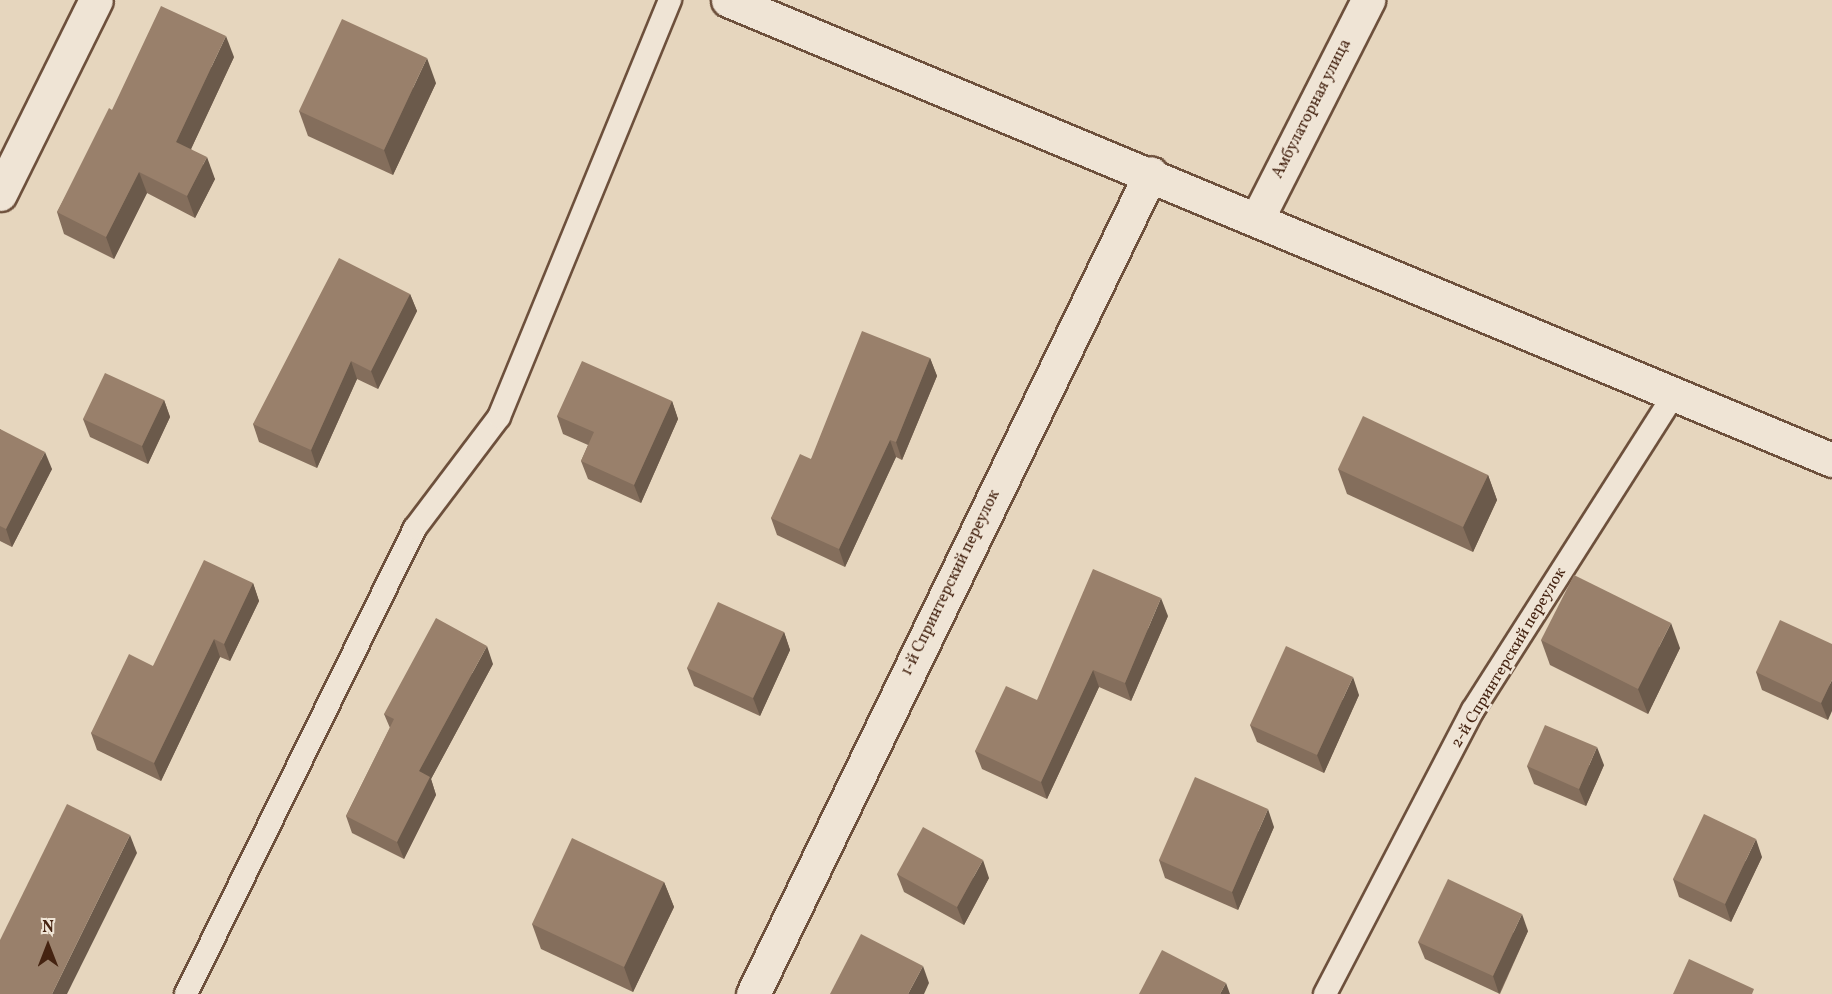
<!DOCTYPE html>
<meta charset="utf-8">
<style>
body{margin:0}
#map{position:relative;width:1832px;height:994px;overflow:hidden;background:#e6d6be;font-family:Vollkorn,serif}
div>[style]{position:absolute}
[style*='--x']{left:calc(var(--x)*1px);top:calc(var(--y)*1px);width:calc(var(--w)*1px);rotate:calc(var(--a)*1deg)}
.roads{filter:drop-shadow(2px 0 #6d503c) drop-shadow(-2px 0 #6d503c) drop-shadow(0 2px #6d503c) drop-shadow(0 -2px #6d503c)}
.lane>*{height:22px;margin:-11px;padding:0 11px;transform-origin:11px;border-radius:11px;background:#efe4d5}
.street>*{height:33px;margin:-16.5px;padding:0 16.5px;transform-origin:16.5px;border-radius:16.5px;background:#efe4d5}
.secondary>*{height:33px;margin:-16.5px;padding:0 16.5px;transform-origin:16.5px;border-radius:16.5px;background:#efe4d5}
.wall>*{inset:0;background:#846e5c}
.shaded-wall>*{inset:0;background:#6b5a4b}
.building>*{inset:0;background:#99806b}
span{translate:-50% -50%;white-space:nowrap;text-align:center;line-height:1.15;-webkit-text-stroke:4.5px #efe4d5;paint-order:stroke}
.street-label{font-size:16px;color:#452311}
.north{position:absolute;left:18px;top:916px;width:60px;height:60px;-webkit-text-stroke:4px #efe4d5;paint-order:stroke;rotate:0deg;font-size:16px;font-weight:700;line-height:24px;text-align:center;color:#452311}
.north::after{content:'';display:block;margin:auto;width:21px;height:27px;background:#452311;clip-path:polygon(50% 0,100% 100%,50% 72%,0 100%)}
</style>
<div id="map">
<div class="roads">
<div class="lane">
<div style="--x:186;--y:994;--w:519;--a:-63.83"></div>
<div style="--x:415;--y:528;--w:139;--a:-52.9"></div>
<div style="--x:499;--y:417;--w:451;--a:-67.7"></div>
<div style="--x:1325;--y:994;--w:320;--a:-62.5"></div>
<div style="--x:1473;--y:710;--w:374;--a:-57.5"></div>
</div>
<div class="street">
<div style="--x:0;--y:194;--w:216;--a:-63.7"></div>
<div style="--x:1257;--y:219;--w:246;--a:-63.1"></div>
<div style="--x:753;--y:994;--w:912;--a:-64.14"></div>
</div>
<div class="secondary">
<div style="--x:728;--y:0;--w:1196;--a:22.62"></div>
</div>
</div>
<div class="wall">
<div style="clip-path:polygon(234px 57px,191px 149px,215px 179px,195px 218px,147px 193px,114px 259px,64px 234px,57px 212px,112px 110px)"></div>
<div style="clip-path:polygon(436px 83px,393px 175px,308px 136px,299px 111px)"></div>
<div style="clip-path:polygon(410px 294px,417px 311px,378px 389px,357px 379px,317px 468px,259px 442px,253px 424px)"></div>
<div style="clip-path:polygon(930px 358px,937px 376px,902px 460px,896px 457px,845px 567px,777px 535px,771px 518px,811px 459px)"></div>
<div style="clip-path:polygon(164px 400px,170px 417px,148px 464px,90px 437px,83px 419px)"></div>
<div style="clip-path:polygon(672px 401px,678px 419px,641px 503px,588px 479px,581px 461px,588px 445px,563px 434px,557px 416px)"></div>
<div style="clip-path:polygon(0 429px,52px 469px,12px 547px,0 541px)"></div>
<div style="clip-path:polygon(1338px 469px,1488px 475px,1497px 500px,1473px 552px,1347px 494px)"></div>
<div style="clip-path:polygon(253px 583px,259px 601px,230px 661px,220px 657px,161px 781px,97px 750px,91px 733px,153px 666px)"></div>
<div style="clip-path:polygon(1168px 616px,1131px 701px,1099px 687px,1047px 799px,982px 769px,975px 751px,1037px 700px)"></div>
<div style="clip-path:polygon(784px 632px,790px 650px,760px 716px,694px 686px,687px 668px)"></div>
<div style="clip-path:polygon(1541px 640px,1680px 648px,1648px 714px,1550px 665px)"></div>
<div style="clip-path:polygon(1832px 644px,1828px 720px,1762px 690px,1756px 672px)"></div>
<div style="clip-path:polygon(493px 664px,431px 779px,436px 795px,404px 859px,352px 833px,346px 816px,390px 728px,384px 714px)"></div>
<div style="clip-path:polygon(1359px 695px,1324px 773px,1257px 742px,1250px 725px)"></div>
<div style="clip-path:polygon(1604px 765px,1586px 806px,1534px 784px,1527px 766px)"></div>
<div style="clip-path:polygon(1274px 827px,1238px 910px,1165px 878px,1159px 860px)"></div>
<div style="clip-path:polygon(1762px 857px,1731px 922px,1679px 897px,1673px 879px)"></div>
<div style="clip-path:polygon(897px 874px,989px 878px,964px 925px,904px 892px)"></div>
<div style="clip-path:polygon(664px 882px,674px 907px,633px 992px,541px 949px,532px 924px)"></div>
<div style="clip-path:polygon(1528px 931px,1500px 994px,1425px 959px,1418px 942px)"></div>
</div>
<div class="shaded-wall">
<div style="clip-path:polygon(226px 36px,234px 57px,184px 164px,176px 142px)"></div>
<div style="clip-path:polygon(427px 58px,436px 83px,393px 175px,384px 150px)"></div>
<div style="clip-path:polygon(207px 157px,215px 179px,195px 218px,187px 196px)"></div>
<div style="clip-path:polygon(139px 172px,147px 193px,114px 259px,106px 237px)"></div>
<div style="clip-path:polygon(410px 294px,417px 311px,378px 389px,371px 371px)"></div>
<div style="clip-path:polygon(930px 358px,937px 376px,902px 460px,896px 442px)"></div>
<div style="clip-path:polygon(351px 361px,357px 379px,317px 468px,311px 450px)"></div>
<div style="clip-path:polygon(164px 400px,170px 417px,148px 464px,142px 446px)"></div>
<div style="clip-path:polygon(672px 401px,678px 419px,641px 503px,634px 485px)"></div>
<div style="clip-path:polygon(890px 440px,896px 457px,845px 567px,839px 549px)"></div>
<div style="clip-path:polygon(45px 452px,52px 469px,12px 547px,6px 529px)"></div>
<div style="clip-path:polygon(1488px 475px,1497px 500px,1473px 552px,1463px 527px)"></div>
<div style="clip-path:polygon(253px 583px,259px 601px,230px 661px,224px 644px)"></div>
<div style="clip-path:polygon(1161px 598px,1168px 616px,1131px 701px,1125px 683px)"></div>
<div style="clip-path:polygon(1671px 623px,1680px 648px,1648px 714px,1638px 689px)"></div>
<div style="clip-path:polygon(784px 632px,790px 650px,760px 716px,753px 698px)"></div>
<div style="clip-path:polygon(214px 639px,220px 657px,161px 781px,154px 763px)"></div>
<div style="clip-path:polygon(487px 646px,493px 664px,431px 779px,436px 795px,404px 859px,397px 842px,419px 771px)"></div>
<div style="clip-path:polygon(1093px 670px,1099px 687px,1047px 799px,1041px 782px)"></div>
<div style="clip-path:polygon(1353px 677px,1359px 695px,1324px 773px,1317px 755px)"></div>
<div style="clip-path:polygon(1832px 680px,1832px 711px,1828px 720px,1821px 703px)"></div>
<div style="clip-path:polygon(1597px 747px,1604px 765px,1586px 806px,1579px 789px)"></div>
<div style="clip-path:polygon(1268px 809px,1274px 827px,1238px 910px,1232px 892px)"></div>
<div style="clip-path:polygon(130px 835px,137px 853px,67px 994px,52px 994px)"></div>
<div style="clip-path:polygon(1756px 839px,1762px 857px,1731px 922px,1725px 904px)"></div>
<div style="clip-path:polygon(983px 860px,989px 878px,964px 925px,957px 907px)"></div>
<div style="clip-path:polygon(664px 882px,674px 907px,633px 992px,624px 967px)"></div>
<div style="clip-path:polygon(1522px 914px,1528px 931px,1499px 994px,1493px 976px)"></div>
<div style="clip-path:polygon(923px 966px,929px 983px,924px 994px,908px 994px)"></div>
<div style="clip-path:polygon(1226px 983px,1230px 994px,1220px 994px)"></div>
</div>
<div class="building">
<div style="clip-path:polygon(161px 6px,226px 36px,176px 142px,207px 157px,187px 196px,139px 172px,106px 237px,57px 212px,109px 108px,112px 110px)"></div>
<div style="clip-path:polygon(342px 19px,427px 58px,384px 150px,299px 111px)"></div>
<div style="clip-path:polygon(339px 258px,410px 294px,371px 371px,351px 361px,311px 450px,253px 424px)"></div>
<div style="clip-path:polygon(862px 331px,930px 358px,896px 442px,890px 440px,839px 549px,771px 518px,800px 454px,811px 459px)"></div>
<div style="clip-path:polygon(582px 361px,672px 401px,634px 485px,581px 461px,594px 432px,557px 416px)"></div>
<div style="clip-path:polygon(105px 373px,164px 400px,142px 446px,83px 419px)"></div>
<div style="clip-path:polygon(1363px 416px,1488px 475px,1463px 527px,1338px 469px)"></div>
<div style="clip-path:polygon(0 429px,45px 452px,6px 529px,0 526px)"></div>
<div style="clip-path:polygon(204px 560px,253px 583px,224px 644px,214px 639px,154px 763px,91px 733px,129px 654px,153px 666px)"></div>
<div style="clip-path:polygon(1093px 569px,1161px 598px,1125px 683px,1093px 670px,1041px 782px,975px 751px,1006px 686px,1037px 700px)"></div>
<div style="clip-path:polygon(1574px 575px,1671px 623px,1638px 689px,1541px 640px)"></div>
<div style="clip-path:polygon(718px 602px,784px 632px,753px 698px,687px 668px)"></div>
<div style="clip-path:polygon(436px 618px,487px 646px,419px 771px,430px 777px,397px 842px,346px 816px,394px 719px,384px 714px)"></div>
<div style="clip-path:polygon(1780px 620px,1832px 644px,1832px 680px,1821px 703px,1756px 672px)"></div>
<div style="clip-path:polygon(1286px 646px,1353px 677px,1317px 755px,1250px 725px)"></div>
<div style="clip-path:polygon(1545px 725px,1597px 747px,1579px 789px,1527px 766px)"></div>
<div style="clip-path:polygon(1195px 777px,1268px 809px,1232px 892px,1159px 860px)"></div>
<div style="clip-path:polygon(67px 804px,130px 835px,52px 994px,0 994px,0 940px)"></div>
<div style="clip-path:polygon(1704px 814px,1756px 839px,1725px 904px,1673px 879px)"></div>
<div style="clip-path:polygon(923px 827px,983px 860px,957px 907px,897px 874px)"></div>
<div style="clip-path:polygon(572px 838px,664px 882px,624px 967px,532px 924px)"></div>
<div style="clip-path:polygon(1448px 879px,1522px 914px,1493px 976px,1418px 942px)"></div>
<div style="clip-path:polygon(861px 934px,923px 966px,908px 994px,830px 994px)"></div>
<div style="clip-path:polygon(1162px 950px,1226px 983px,1220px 994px,1139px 994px)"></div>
<div style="clip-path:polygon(1689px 959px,1754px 989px,1752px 994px,1673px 994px)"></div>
</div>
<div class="street-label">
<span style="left:1312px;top:109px;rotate:-63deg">Амбулаторная улица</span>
<span style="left:951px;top:583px;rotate:-64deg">1-й Спринтерский переулок</span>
<span style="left:1509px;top:658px;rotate:-59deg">2-й Спринтерский переулок</span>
</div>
<div class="north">N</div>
</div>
